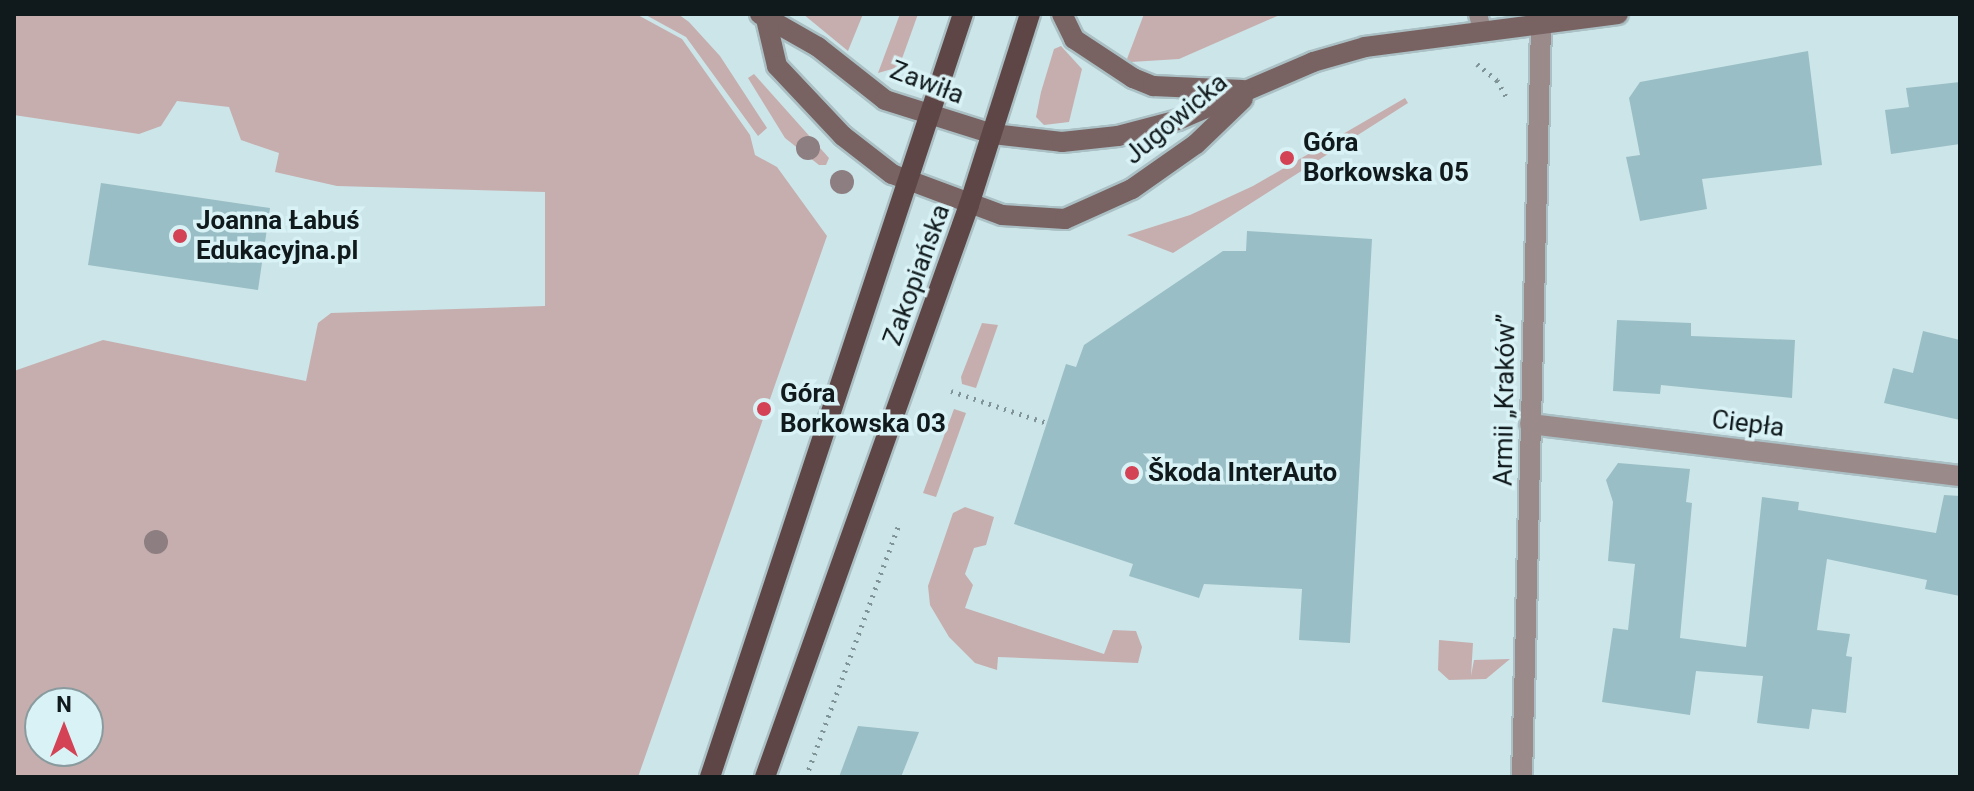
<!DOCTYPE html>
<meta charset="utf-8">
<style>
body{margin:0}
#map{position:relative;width:1974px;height:791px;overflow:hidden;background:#cce5e9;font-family:Roboto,sans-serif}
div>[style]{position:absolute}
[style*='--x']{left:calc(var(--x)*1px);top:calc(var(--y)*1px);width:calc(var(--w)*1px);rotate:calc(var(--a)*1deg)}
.green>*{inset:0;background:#c6aeae}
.building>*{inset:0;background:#99bec5}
.path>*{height:5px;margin-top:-2.5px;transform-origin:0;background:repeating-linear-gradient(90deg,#809396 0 2px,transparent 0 8px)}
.roads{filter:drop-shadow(2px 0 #aac0c4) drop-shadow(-2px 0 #aac0c4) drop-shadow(0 2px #aac0c4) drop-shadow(0 -2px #aac0c4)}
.lane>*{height:18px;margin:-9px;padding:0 9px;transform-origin:9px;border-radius:9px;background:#9a8a8a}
.street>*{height:20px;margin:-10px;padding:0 10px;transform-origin:10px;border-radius:10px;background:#9a8a8a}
.secondary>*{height:20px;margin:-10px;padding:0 10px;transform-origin:10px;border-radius:10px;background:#786262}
.primary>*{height:20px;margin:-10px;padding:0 10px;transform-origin:10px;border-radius:10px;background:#5f4646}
.trees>*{width:24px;height:24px;margin:-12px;border-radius:50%;background:#8d7e82}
.dots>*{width:22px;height:22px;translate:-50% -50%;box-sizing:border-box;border:4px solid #d9f2f6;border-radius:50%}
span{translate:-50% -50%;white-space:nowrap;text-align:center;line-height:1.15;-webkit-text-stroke:7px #d9f2f6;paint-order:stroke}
.street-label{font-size:26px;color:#10191b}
.poi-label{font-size:26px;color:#10191b;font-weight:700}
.left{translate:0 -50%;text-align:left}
.frame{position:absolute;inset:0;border:16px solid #10191b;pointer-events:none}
.north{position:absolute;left:24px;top:687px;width:80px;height:80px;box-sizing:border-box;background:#d9f2f6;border:2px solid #899b9e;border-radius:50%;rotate:0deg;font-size:22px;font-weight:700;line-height:32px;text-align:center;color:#10191b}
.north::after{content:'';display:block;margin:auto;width:28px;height:36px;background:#d34355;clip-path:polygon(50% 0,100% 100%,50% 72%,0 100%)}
</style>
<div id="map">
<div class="green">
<div style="clip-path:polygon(evenodd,14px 14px,636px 14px,682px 39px,750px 135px,755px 155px,777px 167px,827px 236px,638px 777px,14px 777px,14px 371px,103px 340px,306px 381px,318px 323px,331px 313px,545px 306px,545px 192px,337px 186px,275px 172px,279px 153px,241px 140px,229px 107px,177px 101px,161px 126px,139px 134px,14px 115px,14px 14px,40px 703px,88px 703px,88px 751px,40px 751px,40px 703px)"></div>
<div style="clip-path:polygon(644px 14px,678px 14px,689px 22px,720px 56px,767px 128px,758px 136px,686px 37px)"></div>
<div style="clip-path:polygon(803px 14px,863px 14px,848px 51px)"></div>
<div style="clip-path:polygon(900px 14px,918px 14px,899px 67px,878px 73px)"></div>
<div style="clip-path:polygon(1144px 14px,1282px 14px,1179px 59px,1131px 62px,1127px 59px)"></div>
<div style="clip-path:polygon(1061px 46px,1082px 69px,1069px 122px,1044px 125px,1036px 117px,1041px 92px,1054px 49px)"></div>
<div style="clip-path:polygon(754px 74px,829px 158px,826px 165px,819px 165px,785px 138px,748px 78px)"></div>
<div style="clip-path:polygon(1405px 98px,1408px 103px,1173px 253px,1127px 235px,1190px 215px,1253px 186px)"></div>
<div style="clip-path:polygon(982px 323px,998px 325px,976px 388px,962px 384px,961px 377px)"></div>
<div style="clip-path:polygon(954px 409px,966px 413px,936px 497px,923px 493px)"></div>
<div style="clip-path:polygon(965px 507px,994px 517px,986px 545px,974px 548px,965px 574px,973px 585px,965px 608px,1104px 654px,1113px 630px,1136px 631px,1142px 647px,1138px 663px,998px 657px,997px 670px,975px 663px,949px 637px,930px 605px,928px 586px,953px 513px)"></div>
<div style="clip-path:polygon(1439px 640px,1473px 643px,1471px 676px,1474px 660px,1510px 659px,1486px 679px,1449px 680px,1438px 670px)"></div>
</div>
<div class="building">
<div style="clip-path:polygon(1808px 51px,1822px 165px,1702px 179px,1707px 209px,1640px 221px,1626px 157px,1640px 155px,1629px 98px,1640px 82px)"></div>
<div style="clip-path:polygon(1960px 82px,1960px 144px,1891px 154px,1885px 110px,1909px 107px,1906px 88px)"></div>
<div style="clip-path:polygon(101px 183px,270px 208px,258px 290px,88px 265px)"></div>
<div style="clip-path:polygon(1247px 231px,1372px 239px,1350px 643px,1299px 640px,1302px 589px,1204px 584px,1199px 598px,1129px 576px,1133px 564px,1014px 524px,1066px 364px,1076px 367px,1084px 345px,1223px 251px,1246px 251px)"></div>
<div style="clip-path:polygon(1617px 320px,1691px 323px,1691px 336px,1795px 340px,1792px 398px,1661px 385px,1660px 394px,1613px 391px)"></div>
<div style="clip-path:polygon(1923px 331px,1960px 340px,1960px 420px,1884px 403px,1893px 368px,1913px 373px)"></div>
<div style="clip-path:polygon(1618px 463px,1690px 469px,1686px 502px,1692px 503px,1680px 638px,1746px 647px,1762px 497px,1799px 502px,1798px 510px,1936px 533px,1944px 495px,1960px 496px,1960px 596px,1925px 589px,1927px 580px,1827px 559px,1817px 630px,1850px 634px,1846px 656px,1852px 657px,1846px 713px,1812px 709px,1809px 729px,1757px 723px,1763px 676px,1696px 671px,1690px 715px,1602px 702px,1613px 628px,1628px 630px,1635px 564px,1608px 561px,1613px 502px,1606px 480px)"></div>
<div style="clip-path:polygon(858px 726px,919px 732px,901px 777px,839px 777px)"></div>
</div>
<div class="path">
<div style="--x:1477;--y:64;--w:26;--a:39"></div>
<div style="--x:1497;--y:80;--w:21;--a:61"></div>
<div style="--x:951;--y:391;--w:101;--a:18.4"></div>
<div style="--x:806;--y:777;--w:270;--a:-69.8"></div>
</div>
<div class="roads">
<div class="lane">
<div style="--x:1478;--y:14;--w:16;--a:76"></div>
</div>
<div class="street">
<div style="--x:1530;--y:424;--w:433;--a:6.9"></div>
<div style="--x:1522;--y:777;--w:753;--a:-88.55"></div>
</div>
<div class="secondary">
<div style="--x:760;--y:14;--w:67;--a:29.6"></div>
<div style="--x:818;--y:47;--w:85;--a:38.3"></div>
<div style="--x:885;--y:100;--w:113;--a:17.5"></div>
<div style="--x:993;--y:134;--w:69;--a:6.6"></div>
<div style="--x:1062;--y:142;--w:56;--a:-6.1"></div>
<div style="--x:1118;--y:136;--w:62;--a:-14.9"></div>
<div style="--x:1178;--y:120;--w:147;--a:-23.2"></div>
<div style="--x:1313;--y:62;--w:54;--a:-16.1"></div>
<div style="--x:1365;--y:47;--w:255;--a:-7.4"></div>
<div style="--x:1062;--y:14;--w:28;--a:64"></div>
<div style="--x:1074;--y:39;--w:71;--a:33.5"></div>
<div style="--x:1133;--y:78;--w:22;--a:22"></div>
<div style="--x:1153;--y:86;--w:90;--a:2.5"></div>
<div style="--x:766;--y:19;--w:48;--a:76.8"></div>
<div style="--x:777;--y:66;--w:96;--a:46.7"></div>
<div style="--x:843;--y:136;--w:62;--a:37.8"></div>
<div style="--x:892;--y:174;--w:117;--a:20.4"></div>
<div style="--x:1002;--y:215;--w:63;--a:3.6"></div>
<div style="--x:1065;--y:219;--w:73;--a:-24.1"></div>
<div style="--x:1132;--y:189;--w:78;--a:-35.1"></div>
<div style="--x:1196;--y:144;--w:65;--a:-43.8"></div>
</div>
<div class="primary">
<div style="--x:710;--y:777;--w:804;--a:-71.66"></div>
<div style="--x:765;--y:777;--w:607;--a:-70.37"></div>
<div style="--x:969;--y:205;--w:201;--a:-72.3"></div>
</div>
</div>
<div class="trees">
<div style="left:808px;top:148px"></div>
<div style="left:842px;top:182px"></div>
<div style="left:156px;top:542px"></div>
</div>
<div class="dots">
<div style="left:1287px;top:158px;background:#d34355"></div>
<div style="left:180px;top:236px;background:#d34355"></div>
<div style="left:764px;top:409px;background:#d34355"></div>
<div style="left:1132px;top:473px;background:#d34355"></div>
</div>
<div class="street-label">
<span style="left:927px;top:83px;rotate:21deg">Zawiła</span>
<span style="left:1176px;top:119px;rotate:-40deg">Jugowicka</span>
<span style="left:917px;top:275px;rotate:-70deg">Zakopiańska</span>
<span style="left:1505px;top:400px;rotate:-89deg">Armii „Kraków”</span>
<span style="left:1748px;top:424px;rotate:7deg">Ciepła</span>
</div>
<div class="poi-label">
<span class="left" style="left:1303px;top:158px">Góra<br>Borkowska 05</span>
<span class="left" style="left:196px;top:236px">Joanna Łabuś<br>Edukacyjna.pl</span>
<span class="left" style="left:780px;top:409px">Góra<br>Borkowska 03</span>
<span class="left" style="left:1148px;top:473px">Škoda InterAuto</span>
</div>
<div class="frame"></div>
<div class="north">N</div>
</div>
